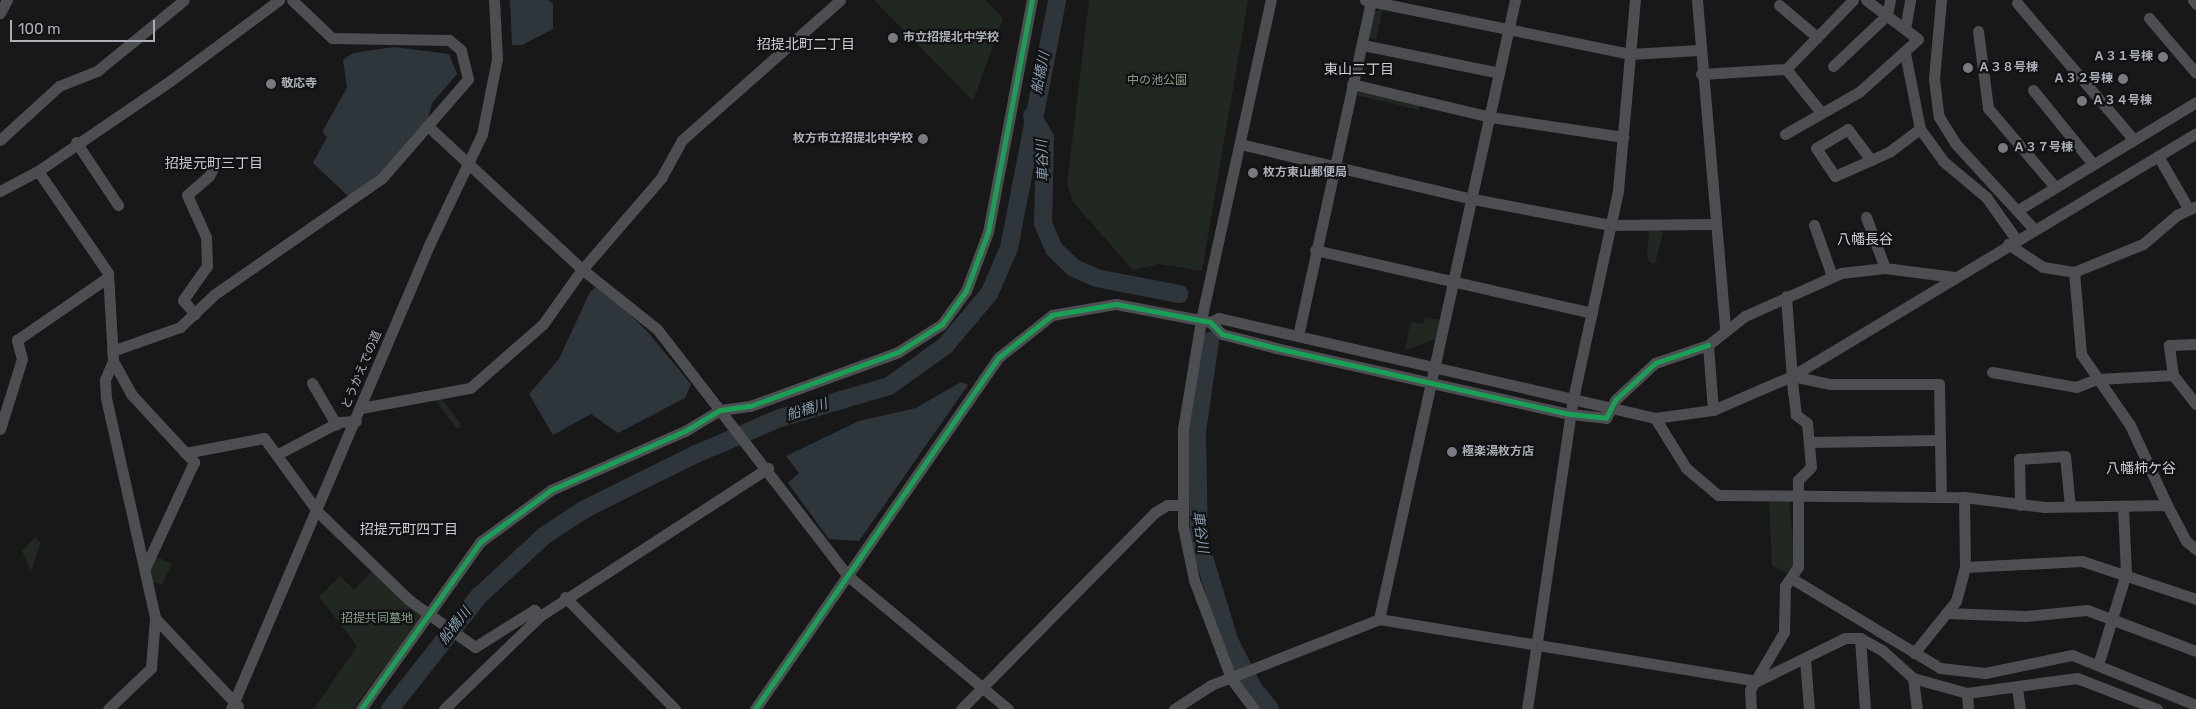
<!DOCTYPE html>
<meta charset="utf-8">
<style>
body{margin:0}
#map{position:relative;width:2196px;height:709px;overflow:hidden;background:#181818;font-family:Rubik,"Noto Sans JP",sans-serif}
div>[style]{position:absolute}
[style*='--x']{left:calc(var(--x)*1px);top:calc(var(--y)*1px);width:calc(var(--w)*1px);rotate:calc(var(--a)*1deg)}
.green>*{inset:0;background:#212721}
.water>*{inset:0;background:#2f363b}
.river>*{height:18px;margin:-9px;padding:0 9px;transform-origin:9px;border-radius:9px;background:#2f363b}
.minor>*{height:11px;margin:-5.5px;padding:0 5.5px;transform-origin:5.5px;border-radius:5.5px;background:#4d4e51}
.cycleway>*{height:5px;margin:-2.5px;padding:0 2.5px;transform-origin:2.5px;border-radius:2.5px;background:#1a9f57}
.dots>*{width:14px;height:14px;translate:-50% -50%;box-sizing:border-box;border:2px solid #121214;border-radius:50%}
span{translate:-50% -50%;white-space:nowrap;text-align:center;line-height:1.15;-webkit-text-stroke:4.5px #121214;paint-order:stroke}
.poi-label{font-size:12px;color:#abafb8;font-weight:700}
.left{translate:0 -50%;text-align:left}
.right{translate:-100% -50%;text-align:right}
.park-label{font-size:12px;color:#84a084}
.street-label{font-size:12px;color:#abafb8}
.neighbourhood-label{font-size:14px;color:#cbced4}
.water-label{font-size:14px;color:#869daf;font-style:italic}
.scale{position:absolute;left:10px;top:20px;width:145px;height:22px;box-sizing:border-box;border:2px solid #abafb8;border-top:0;padding-left:6px;font-size:15px;line-height:18px;white-space:nowrap;color:#abafb8;-webkit-text-stroke:4px #121214;paint-order:stroke}
</style>
<div id="map">
<div class="green">
<div style="clip-path:polygon(874px 0,985px 0,1003px 18px,973px 101px)"></div>
<div style="clip-path:polygon(1089px 0,1248px 0,1202px 271px,1159px 264px,1133px 270px,1073px 202px,1067px 184px)"></div>
<div style="clip-path:polygon(1383px 8px,1376px 40px,1366px 37px,1371px 14px)"></div>
<div style="clip-path:polygon(1360px 91px,1421px 102px,1419px 110px,1355px 95px)"></div>
<div style="clip-path:polygon(1649px 229px,1663px 232px,1655px 264px,1649px 262px,1647px 255px)"></div>
<div style="clip-path:polygon(1425px 317px,1440px 320px,1435px 339px,1405px 350px,1411px 322px,1423px 324px)"></div>
<div style="clip-path:polygon(442px 399px,462px 426px,457px 429px,435px 400px)"></div>
<div style="clip-path:polygon(1789px 501px,1795px 564px,1789px 574px,1772px 566px,1769px 502px)"></div>
<div style="clip-path:polygon(35px 537px,41px 542px,31px 571px,22px 551px)"></div>
<div style="clip-path:polygon(155px 556px,172px 564px,162px 585px,149px 581px,147px 569px)"></div>
<div style="clip-path:polygon(374px 569px,424px 614px,353px 709px,314px 709px,357px 646px,319px 597px,340px 576px,354px 590px)"></div>
</div>
<div class="water">
<div style="clip-path:polygon(510px 0,548px 0,553px 4px,553px 29px,522px 45px,512px 45px)"></div>
<div style="clip-path:polygon(394px 47px,449px 54px,457px 74px,432px 103px,427px 123px,370px 186px,348px 196px,313px 163px,327px 137px,322px 132px,347px 88px,343px 60px,353px 53px)"></div>
<div style="clip-path:polygon(598px 285px,646px 330px,691px 384px,685px 398px,618px 433px,591px 414px,553px 435px,529px 394px,559px 359px,590px 292px)"></div>
<div style="clip-path:polygon(961px 382px,968px 385px,859px 541px,829px 539px,788px 483px,799px 473px,786px 456px,859px 421px,916px 408px)"></div>
</div>
<div class="river">
<div style="--x:1032;--y:116;--w:26;--a:59"></div>
<div style="--x:1045;--y:138;--w:85;--a:91.3"></div>
<div style="--x:1043;--y:223;--w:28;--a:67"></div>
<div style="--x:1054;--y:249;--w:28;--a:44"></div>
<div style="--x:1074;--y:268;--w:24;--a:24"></div>
<div style="--x:1096;--y:278;--w:85;--a:10.9"></div>
<div style="--x:1210;--y:341;--w:91;--a:98.2"></div>
<div style="--x:1197;--y:431;--w:110;--a:89"></div>
<div style="--x:1199;--y:541;--w:103;--a:73.1"></div>
<div style="--x:1229;--y:640;--w:54;--a:63.4"></div>
<div style="--x:1253;--y:688;--w:27;--a:51"></div>
<div style="--x:390;--y:709;--w:144;--a:-51.8"></div>
<div style="--x:479;--y:596;--w:90;--a:-42.7"></div>
<div style="--x:545;--y:535;--w:48;--a:-33"></div>
<div style="--x:585;--y:509;--w:122;--a:-26.4"></div>
<div style="--x:694;--y:455;--w:94;--a:-23.3"></div>
<div style="--x:780;--y:418;--w:114;--a:-16.4"></div>
<div style="--x:889;--y:386;--w:69;--a:-35.5"></div>
<div style="--x:945;--y:346;--w:68;--a:-49.8"></div>
<div style="--x:989;--y:294;--w:50;--a:-66.5"></div>
<div style="--x:1009;--y:248;--w:253;--a:-79"></div>
</div>
<div class="minor">
<div style="--x:1365;--y:0;--w:270;--a:11.5"></div>
<div style="--x:1630;--y:54;--w:69;--a:-3.3"></div>
<div style="--x:1697;--y:0;--w:329;--a:85.1"></div>
<div style="--x:1941;--y:0;--w:79;--a:95.1"></div>
<div style="--x:1934;--y:79;--w:38;--a:83"></div>
<div style="--x:1939;--y:117;--w:31;--a:58"></div>
<div style="--x:1955;--y:143;--w:115;--a:47.5"></div>
<div style="--x:2193;--y:0;--w:5;--a:53"></div>
<div style="--x:2017;--y:3;--w:179;--a:49.5"></div>
<div style="--x:1779;--y:5;--w:50;--a:40.1"></div>
<div style="--x:0;--y:13;--w:15;--a:-62"></div>
<div style="--x:2149;--y:18;--w:72;--a:49.5"></div>
<div style="--x:1905;--y:29;--w:29;--a:-80"></div>
<div style="--x:1978;--y:31;--w:78;--a:82.6"></div>
<div style="--x:1988;--y:108;--w:104;--a:49.7"></div>
<div style="--x:1363;--y:45;--w:139;--a:11.6"></div>
<div style="--x:1833;--y:66;--w:74;--a:-43.4"></div>
<div style="--x:1887;--y:15;--w:15;--a:-79"></div>
<div style="--x:1786;--y:69;--w:96;--a:-45.8"></div>
<div style="--x:1701;--y:74;--w:85;--a:-3.4"></div>
<div style="--x:1786;--y:69;--w:54;--a:51"></div>
<div style="--x:1352;--y:84;--w:142;--a:13.4"></div>
<div style="--x:1490;--y:117;--w:135;--a:8.5"></div>
<div style="--x:2033;--y:90;--w:95;--a:51"></div>
<div style="--x:430;--y:128;--w:209;--a:42.9"></div>
<div style="--x:583;--y:270;--w:95;--a:38.6"></div>
<div style="--x:657;--y:329;--w:312;--a:52.3"></div>
<div style="--x:848;--y:576;--w:208;--a:39.7"></div>
<div style="--x:1920;--y:129;--w:39;--a:54"></div>
<div style="--x:1943;--y:161;--w:56;--a:39.9"></div>
<div style="--x:1986;--y:197;--w:52;--a:54.5"></div>
<div style="--x:1785;--y:134;--w:85;--a:-29.6"></div>
<div style="--x:1859;--y:92;--w:79;--a:-41.9"></div>
<div style="--x:1918;--y:39;--w:65;--a:-143.1"></div>
<div style="--x:0;--y:140;--w:80;--a:-42.5"></div>
<div style="--x:59;--y:86;--w:41;--a:-21.5"></div>
<div style="--x:97;--y:71;--w:112;--a:-39.2"></div>
<div style="--x:76;--y:142;--w:76;--a:56.3"></div>
<div style="--x:1240;--y:144;--w:239;--a:13.3"></div>
<div style="--x:1473;--y:199;--w:140;--a:10.7"></div>
<div style="--x:1611;--y:225;--w:103;--a:-0.6"></div>
<div style="--x:2158;--y:156;--w:60;--a:60"></div>
<div style="--x:1871;--y:160;--w:39;--a:-127"></div>
<div style="--x:1848;--y:129;--w:37;--a:149"></div>
<div style="--x:1816;--y:148;--w:34;--a:56"></div>
<div style="--x:1835;--y:176;--w:59;--a:-24"></div>
<div style="--x:1889;--y:152;--w:39;--a:-37"></div>
<div style="--x:1920;--y:129;--w:77;--a:-101.2"></div>
<div style="--x:38;--y:171;--w:124;--a:55.5"></div>
<div style="--x:108;--y:273;--w:88;--a:86.7"></div>
<div style="--x:113;--y:361;--w:21;--a:113"></div>
<div style="--x:105;--y:380;--w:18;--a:87"></div>
<div style="--x:106;--y:398;--w:225;--a:77.4"></div>
<div style="--x:155;--y:618;--w:50;--a:94.6"></div>
<div style="--x:151;--y:668;--w:59;--a:136.4"></div>
<div style="--x:0;--y:191;--w:43;--a:-27.8"></div>
<div style="--x:38;--y:171;--w:160;--a:-34.3"></div>
<div style="--x:170;--y:81;--w:136;--a:-36.6"></div>
<div style="--x:2018;--y:210;--w:208;--a:-31.2"></div>
<div style="--x:1866;--y:217;--w:54;--a:69.6"></div>
<div style="--x:1814;--y:225;--w:54;--a:70.6"></div>
<div style="--x:2008;--y:244;--w:42;--a:33.3"></div>
<div style="--x:2043;--y:267;--w:31;--a:9"></div>
<div style="--x:2074;--y:272;--w:74;--a:-22.1"></div>
<div style="--x:2143;--y:244;--w:45;--a:-40.5"></div>
<div style="--x:2177;--y:215;--w:21;--a:-25"></div>
<div style="--x:1315;--y:250;--w:284;--a:12.8"></div>
<div style="--x:2074;--y:272;--w:82;--a:85.1"></div>
<div style="--x:2081;--y:354;--w:86;--a:55.4"></div>
<div style="--x:2130;--y:425;--w:88;--a:65.2"></div>
<div style="--x:2167;--y:505;--w:41;--a:62.2"></div>
<div style="--x:2186;--y:541;--w:13;--a:39"></div>
<div style="--x:195;--y:314;--w:18;--a:-131"></div>
<div style="--x:183;--y:300;--w:42;--a:-54.8"></div>
<div style="--x:207;--y:266;--w:29;--a:-92"></div>
<div style="--x:206;--y:237;--w:46;--a:-114.3"></div>
<div style="--x:187;--y:195;--w:29;--a:-41"></div>
<div style="--x:209;--y:176;--w:15;--a:-62"></div>
<div style="--x:1210;--y:322;--w:10;--a:-24"></div>
<div style="--x:1219;--y:318;--w:447;--a:12.9"></div>
<div style="--x:1655;--y:418;--w:59;--a:-7.9"></div>
<div style="--x:1713;--y:410;--w:86;--a:-23.3"></div>
<div style="--x:1792;--y:376;--w:471;--a:-31"></div>
<div style="--x:1298;--y:336;--w:344;--a:-77.7"></div>
<div style="--x:112;--y:351;--w:72;--a:-19.4"></div>
<div style="--x:180;--y:327;--w:48;--a:-43.3"></div>
<div style="--x:215;--y:294;--w:203;--a:-34.8"></div>
<div style="--x:382;--y:178;--w:131;--a:-49"></div>
<div style="--x:468;--y:79;--w:30;--a:-104"></div>
<div style="--x:461;--y:50;--w:16;--a:-140"></div>
<div style="--x:449;--y:40;--w:117;--a:-179"></div>
<div style="--x:332;--y:38;--w:55;--a:-136.5"></div>
<div style="--x:113;--y:361;--w:38;--a:61"></div>
<div style="--x:131;--y:394;--w:93;--a:47.2"></div>
<div style="--x:194;--y:462;--w:117;--a:114.8"></div>
<div style="--x:1992;--y:372;--w:85;--a:10.1"></div>
<div style="--x:2076;--y:387;--w:22;--a:-21"></div>
<div style="--x:2097;--y:379;--w:76;--a:-3"></div>
<div style="--x:2173;--y:375;--w:37;--a:52"></div>
<div style="--x:2173;--y:375;--w:30;--a:-98"></div>
<div style="--x:2169;--y:345;--w:27;--a:-2"></div>
<div style="--x:1792;--y:376;--w:39;--a:12"></div>
<div style="--x:1830;--y:384;--w:109;--a:0"></div>
<div style="--x:1939;--y:384;--w:113;--a:89"></div>
<div style="--x:312;--y:383;--w:48;--a:59.7"></div>
<div style="--x:361;--y:408;--w:111;--a:-10.4"></div>
<div style="--x:470;--y:388;--w:97;--a:-41.2"></div>
<div style="--x:543;--y:324;--w:64;--a:-54.6"></div>
<div style="--x:580;--y:272;--w:124;--a:-49.2"></div>
<div style="--x:661;--y:178;--w:43;--a:-61.1"></div>
<div style="--x:682;--y:140;--w:211;--a:-41.5"></div>
<div style="--x:1713;--y:410;--w:65;--a:-94.4"></div>
<div style="--x:1708;--y:345;--w:47;--a:-38.1"></div>
<div style="--x:1745;--y:316;--w:105;--a:-24.1"></div>
<div style="--x:1841;--y:273;--w:44;--a:-6.5"></div>
<div style="--x:1885;--y:268;--w:70;--a:7.4"></div>
<div style="--x:1655;--y:418;--w:59;--a:58.2"></div>
<div style="--x:1686;--y:468;--w:42;--a:40.2"></div>
<div style="--x:1718;--y:495;--w:246;--a:0.5"></div>
<div style="--x:0;--y:429;--w:73;--a:-72.6"></div>
<div style="--x:22;--y:359;--w:20;--a:-105"></div>
<div style="--x:17;--y:340;--w:109;--a:-34.6"></div>
<div style="--x:1811;--y:442;--w:129;--a:-0.9"></div>
<div style="--x:185;--y:453;--w:80;--a:-10.8"></div>
<div style="--x:264;--y:438;--w:92;--a:53.9"></div>
<div style="--x:318;--y:512;--w:127;--a:44"></div>
<div style="--x:409;--y:600;--w:81;--a:35.5"></div>
<div style="--x:475;--y:647;--w:70;--a:-32.1"></div>
<div style="--x:534;--y:610;--w:8;--a:45"></div>
<div style="--x:278;--y:454;--w:69;--a:-27.7"></div>
<div style="--x:339;--y:422;--w:17;--a:-3"></div>
<div style="--x:2020;--y:505;--w:46;--a:-91.2"></div>
<div style="--x:2019;--y:459;--w:46;--a:-3.7"></div>
<div style="--x:2065;--y:456;--w:50;--a:84.3"></div>
<div style="--x:1965;--y:567;--w:117;--a:-2.9"></div>
<div style="--x:2082;--y:561;--w:120;--a:18.4"></div>
<div style="--x:1791;--y:578;--w:174;--a:31.1"></div>
<div style="--x:1940;--y:668;--w:45;--a:6.3"></div>
<div style="--x:1985;--y:673;--w:89;--a:-11.7"></div>
<div style="--x:2072;--y:655;--w:134;--a:22"></div>
<div style="--x:565;--y:597;--w:157;--a:45.5"></div>
<div style="--x:1946;--y:613;--w:80;--a:2.1"></div>
<div style="--x:2026;--y:616;--w:61;--a:-5.6"></div>
<div style="--x:2087;--y:610;--w:116;--a:20.6"></div>
<div style="--x:155;--y:618;--w:121;--a:46.7"></div>
<div style="--x:1379;--y:619;--w:634;--a:-77.61"></div>
<div style="--x:1860;--y:638;--w:71;--a:86"></div>
<div style="--x:1914;--y:653;--w:67;--a:-51.1"></div>
<div style="--x:1956;--y:601;--w:35;--a:-75"></div>
<div style="--x:1965;--y:567;--w:70;--a:-90.8"></div>
<div style="--x:1964;--y:497;--w:81;--a:7.1"></div>
<div style="--x:2044;--y:507;--w:123;--a:-0.9"></div>
<div style="--x:1805;--y:659;--w:50;--a:85.4"></div>
<div style="--x:2098;--y:665;--w:96;--a:-73.1"></div>
<div style="--x:2126;--y:573;--w:67;--a:-92.6"></div>
<div style="--x:1913;--y:678;--w:31;--a:83"></div>
<div style="--x:2017;--y:688;--w:21;--a:82"></div>
<div style="--x:1967;--y:693;--w:16;--a:86"></div>
<div style="--x:231;--y:709;--w:507;--a:-66.88"></div>
<div style="--x:430;--y:243;--w:121;--a:-64.5"></div>
<div style="--x:482;--y:134;--w:76;--a:-78.7"></div>
<div style="--x:497;--y:59;--w:59;--a:-92.9"></div>
<div style="--x:361;--y:709;--w:205;--a:-54.5"></div>
<div style="--x:480;--y:542;--w:88;--a:-36.2"></div>
<div style="--x:551;--y:490;--w:146;--a:-23.8"></div>
<div style="--x:685;--y:431;--w:41;--a:-31"></div>
<div style="--x:720;--y:410;--w:30;--a:-8"></div>
<div style="--x:750;--y:406;--w:158;--a:-20"></div>
<div style="--x:898;--y:352;--w:52;--a:-32.5"></div>
<div style="--x:942;--y:324;--w:41;--a:-54"></div>
<div style="--x:966;--y:291;--w:63;--a:-69.6"></div>
<div style="--x:988;--y:232;--w:236;--a:-79.3"></div>
<div style="--x:444;--y:709;--w:134;--a:-44.1"></div>
<div style="--x:540;--y:616;--w:272;--a:-33"></div>
<div style="--x:755;--y:709;--w:428;--a:-55.3"></div>
<div style="--x:999;--y:357;--w:68;--a:-38.4"></div>
<div style="--x:1052;--y:315;--w:65;--a:-9.8"></div>
<div style="--x:1116;--y:304;--w:96;--a:10.8"></div>
<div style="--x:1210;--y:322;--w:17;--a:45"></div>
<div style="--x:1222;--y:334;--w:56;--a:14.5"></div>
<div style="--x:1276;--y:348;--w:301;--a:12.7"></div>
<div style="--x:1570;--y:414;--w:36;--a:6"></div>
<div style="--x:1606;--y:418;--w:20;--a:-63"></div>
<div style="--x:1615;--y:400;--w:54;--a:-42.8"></div>
<div style="--x:1655;--y:363;--w:56;--a:-18.8"></div>
<div style="--x:961;--y:709;--w:275;--a:-45.4"></div>
<div style="--x:1154;--y:513;--w:15;--a:-32"></div>
<div style="--x:1167;--y:505;--w:15;--a:0"></div>
<div style="--x:1174;--y:709;--w:44;--a:-33"></div>
<div style="--x:1211;--y:685;--w:180;--a:-21.4"></div>
<div style="--x:1379;--y:619;--w:383;--a:9.3"></div>
<div style="--x:1757;--y:681;--w:98;--a:-26"></div>
<div style="--x:1845;--y:638;--w:15;--a:0"></div>
<div style="--x:1860;--y:638;--w:26;--a:29"></div>
<div style="--x:1883;--y:651;--w:40;--a:42"></div>
<div style="--x:1913;--y:678;--w:56;--a:15.5"></div>
<div style="--x:1967;--y:693;--w:111;--a:-7.8"></div>
<div style="--x:2077;--y:678;--w:86;--a:21.2"></div>
<div style="--x:1254;--y:709;--w:39;--a:-127"></div>
<div style="--x:1231;--y:678;--w:105;--a:-110.7"></div>
<div style="--x:1194;--y:580;--w:54;--a:-101.7"></div>
<div style="--x:1183;--y:527;--w:98;--a:-90"></div>
<div style="--x:1183;--y:429;--w:110;--a:-80.6"></div>
<div style="--x:1201;--y:320;--w:328;--a:-77.7"></div>
<div style="--x:1527;--y:709;--w:313;--a:-81.6"></div>
<div style="--x:1573;--y:399;--w:214;--a:-77.8"></div>
<div style="--x:1618;--y:190;--w:191;--a:-84.9"></div>
<div style="--x:1751;--y:709;--w:19;--a:-93"></div>
<div style="--x:1750;--y:690;--w:67;--a:-59.6"></div>
<div style="--x:1784;--y:632;--w:46;--a:-88.8"></div>
<div style="--x:1785;--y:586;--w:23;--a:-56"></div>
<div style="--x:1798;--y:567;--w:87;--a:-90"></div>
<div style="--x:1798;--y:480;--w:18;--a:-45"></div>
<div style="--x:1811;--y:467;--w:44;--a:-95.2"></div>
<div style="--x:1807;--y:423;--w:14;--a:-144"></div>
<div style="--x:1796;--y:415;--w:23;--a:-97"></div>
<div style="--x:1793;--y:392;--w:96;--a:-94.2"></div>
</div>
<div class="cycleway">
<div style="--x:361;--y:709;--w:205;--a:-54.5"></div>
<div style="--x:480;--y:542;--w:88;--a:-36.2"></div>
<div style="--x:551;--y:490;--w:146;--a:-23.8"></div>
<div style="--x:685;--y:431;--w:41;--a:-31"></div>
<div style="--x:720;--y:410;--w:30;--a:-8"></div>
<div style="--x:750;--y:406;--w:158;--a:-20"></div>
<div style="--x:898;--y:352;--w:52;--a:-32.5"></div>
<div style="--x:942;--y:324;--w:41;--a:-54"></div>
<div style="--x:966;--y:291;--w:63;--a:-69.6"></div>
<div style="--x:988;--y:232;--w:236;--a:-79.3"></div>
<div style="--x:755;--y:709;--w:428;--a:-55.3"></div>
<div style="--x:999;--y:357;--w:68;--a:-38.4"></div>
<div style="--x:1052;--y:315;--w:65;--a:-9.8"></div>
<div style="--x:1116;--y:304;--w:96;--a:10.8"></div>
<div style="--x:1210;--y:322;--w:17;--a:45"></div>
<div style="--x:1222;--y:334;--w:56;--a:14.5"></div>
<div style="--x:1276;--y:348;--w:301;--a:12.7"></div>
<div style="--x:1570;--y:414;--w:36;--a:6"></div>
<div style="--x:1606;--y:418;--w:20;--a:-63"></div>
<div style="--x:1615;--y:400;--w:54;--a:-42.8"></div>
<div style="--x:1655;--y:363;--w:56;--a:-18.8"></div>
</div>
<div class="dots">
<div style="left:893px;top:38px;background:#787a80"></div>
<div style="left:2163px;top:57px;background:#787a80"></div>
<div style="left:1968px;top:68px;background:#787a80"></div>
<div style="left:2123px;top:79px;background:#787a80"></div>
<div style="left:271px;top:84px;background:#787a80"></div>
<div style="left:2082px;top:101px;background:#787a80"></div>
<div style="left:923px;top:139px;background:#787a80"></div>
<div style="left:2003px;top:148px;background:#787a80"></div>
<div style="left:1253px;top:173px;background:#787a80"></div>
<div style="left:1452px;top:452px;background:#787a80"></div>
</div>
<div class="poi-label">
<span class="left" style="left:903px;top:38px">市立招提北中学校</span>
<span class="right" style="left:2153px;top:57px">Ａ３１号棟</span>
<span class="left" style="left:1978px;top:68px">Ａ３８号棟</span>
<span class="right" style="left:2113px;top:79px">Ａ３２号棟</span>
<span class="left" style="left:281px;top:84px">敬応寺</span>
<span class="left" style="left:2092px;top:101px">Ａ３４号棟</span>
<span class="right" style="left:913px;top:139px">枚方市立招提北中学校</span>
<span class="left" style="left:2013px;top:148px">Ａ３７号棟</span>
<span class="left" style="left:1263px;top:173px">枚方東山郵便局</span>
<span class="left" style="left:1462px;top:452px">極楽湯枚方店</span>
</div>
<div class="park-label">
<span style="left:1157px;top:81px">中の池公園</span>
<span style="left:377px;top:619px">招提共同墓地</span>
</div>
<div class="street-label">
<span style="left:362px;top:370px;rotate:-67deg">とうかえでの道</span>
</div>
<div class="neighbourhood-label">
<span style="left:806px;top:45px">招提北町二丁目</span>
<span style="left:1359px;top:70px">東山二丁目</span>
<span style="left:214px;top:164px">招提元町三丁目</span>
<span style="left:1865px;top:240px">八幡長谷</span>
<span style="left:2141px;top:469px">八幡柿ケ谷</span>
<span style="left:409px;top:530px">招提元町四丁目</span>
</div>
<div class="water-label">
<span style="left:1041px;top:73px;rotate:-78deg">船橋川</span>
<span style="left:1043px;top:161px;rotate:-92deg">車谷川</span>
<span style="left:807px;top:410px;rotate:-17deg">船橋川</span>
<span style="left:1200px;top:532px;rotate:82deg">車谷川</span>
<span style="left:455px;top:626px;rotate:-52deg">船橋川</span>
</div>
<div class="scale">100 m</div>
</div>
